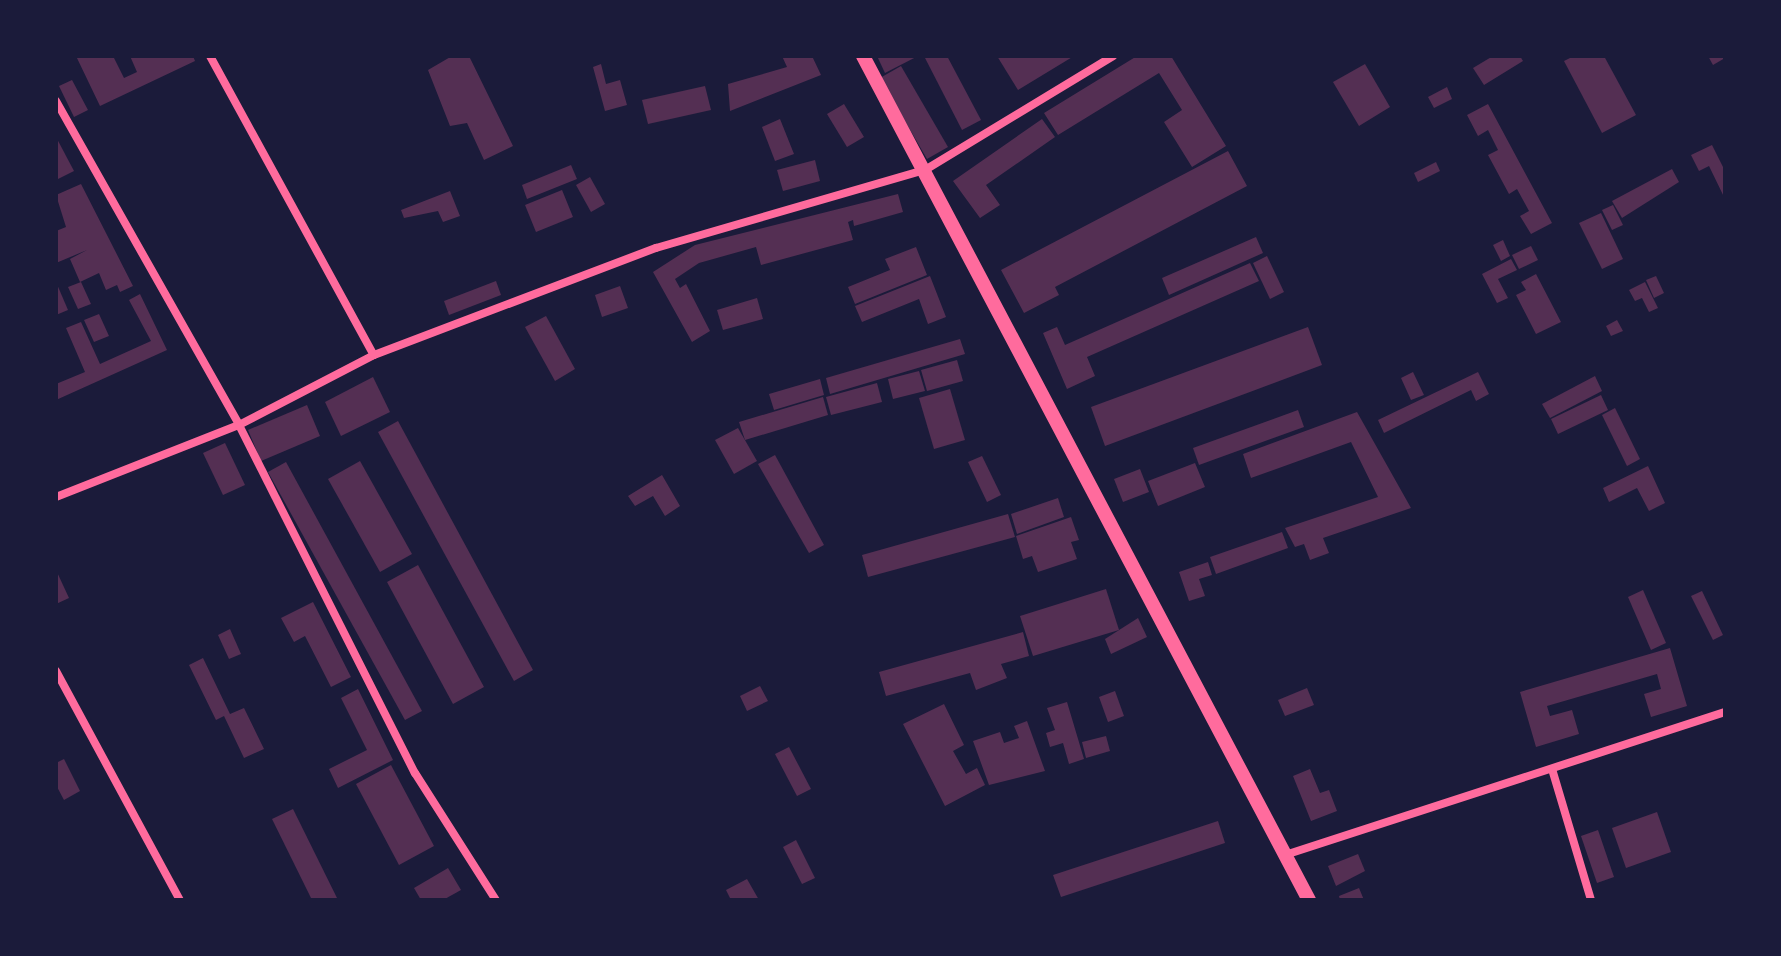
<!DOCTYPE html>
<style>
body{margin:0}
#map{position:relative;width:1781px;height:956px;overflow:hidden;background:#1b1b3a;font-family:"Zilla Slab",serif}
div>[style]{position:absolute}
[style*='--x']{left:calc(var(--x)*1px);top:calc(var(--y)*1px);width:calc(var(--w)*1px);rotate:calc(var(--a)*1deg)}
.building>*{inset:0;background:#542f53}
.minor>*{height:8px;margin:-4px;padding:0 4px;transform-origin:4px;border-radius:4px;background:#ff6b9d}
.tertiary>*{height:14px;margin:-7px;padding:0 7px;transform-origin:7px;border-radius:7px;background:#ff6b9d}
span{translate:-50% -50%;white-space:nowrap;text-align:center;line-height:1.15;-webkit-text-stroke:7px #1b1b3a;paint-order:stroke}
.frame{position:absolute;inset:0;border:58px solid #1b1b3a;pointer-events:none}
</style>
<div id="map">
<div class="building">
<div style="clip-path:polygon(76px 56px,113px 56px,124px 78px,137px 72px,130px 56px,193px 56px,195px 61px,100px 106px)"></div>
<div style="clip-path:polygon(452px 56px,469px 56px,513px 146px,484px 160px,467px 123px,450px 126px,428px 70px)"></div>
<div style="clip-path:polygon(782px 56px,812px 56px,821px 75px,730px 111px,728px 84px,787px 67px)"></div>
<div style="clip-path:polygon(877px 56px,918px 56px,885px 73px)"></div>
<div style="clip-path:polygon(924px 56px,947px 56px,981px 120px,962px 130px)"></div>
<div style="clip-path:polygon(997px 56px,1074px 56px,1018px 90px)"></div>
<div style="clip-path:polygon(1137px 56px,1171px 56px,1226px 146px,1192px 167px,1164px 122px,1182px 110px,1159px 73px,1058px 135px,1044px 113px)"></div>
<div style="clip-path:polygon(1493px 56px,1520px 56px,1523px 61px,1484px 85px,1473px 68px)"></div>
<div style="clip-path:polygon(1574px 56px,1604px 56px,1636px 115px,1602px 133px,1564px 61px)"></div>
<div style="clip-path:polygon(1708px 56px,1725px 56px,1725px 58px,1713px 65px)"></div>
<div style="clip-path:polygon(601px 64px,606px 84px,620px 80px,627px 105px,605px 111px,593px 67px)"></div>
<div style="clip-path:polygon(1365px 64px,1390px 107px,1359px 126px,1333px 82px)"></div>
<div style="clip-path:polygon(901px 66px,948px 147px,927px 159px,880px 78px)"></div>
<div style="clip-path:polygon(72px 80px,88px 110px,74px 117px,59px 86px)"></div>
<div style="clip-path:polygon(705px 86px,711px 110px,648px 124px,642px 100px)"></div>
<div style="clip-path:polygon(1447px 87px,1452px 99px,1434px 108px,1428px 97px)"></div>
<div style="clip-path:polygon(844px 104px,864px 137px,847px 147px,827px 114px)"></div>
<div style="clip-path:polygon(1488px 104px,1552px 223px,1531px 234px,1520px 216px,1529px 211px,1517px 189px,1509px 194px,1488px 155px,1498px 150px,1488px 130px,1478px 136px,1467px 115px)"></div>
<div style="clip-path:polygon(780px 119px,794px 154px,775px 161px,762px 127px)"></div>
<div style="clip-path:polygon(1042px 119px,1055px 137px,986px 185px,1000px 205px,980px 218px,953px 181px)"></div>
<div style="clip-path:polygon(56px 137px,74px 171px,58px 179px,56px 174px)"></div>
<div style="clip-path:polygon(1712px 145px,1725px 171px,1725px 199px,1709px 166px,1699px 171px,1691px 155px)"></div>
<div style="clip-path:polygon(1228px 151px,1247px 186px,1055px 287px,1059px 295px,1024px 313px,1001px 270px)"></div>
<div style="clip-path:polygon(815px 160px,820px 181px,783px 191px,777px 170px)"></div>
<div style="clip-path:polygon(1436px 162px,1440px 171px,1418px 182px,1414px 173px)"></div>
<div style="clip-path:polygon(571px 165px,577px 179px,527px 199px,522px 185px)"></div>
<div style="clip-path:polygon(1672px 169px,1679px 182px,1622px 218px,1612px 201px)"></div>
<div style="clip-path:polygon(590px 177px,605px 204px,591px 212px,576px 185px)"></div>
<div style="clip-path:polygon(81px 184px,133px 286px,120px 292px,117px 285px,106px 290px,99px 273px,80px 282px,70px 259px,87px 250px,56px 263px,56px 231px,66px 227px,56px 195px)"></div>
<div style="clip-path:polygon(562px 190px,573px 217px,536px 232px,525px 205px)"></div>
<div style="clip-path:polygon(450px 191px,460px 216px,443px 222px,438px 211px,404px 218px,401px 210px)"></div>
<div style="clip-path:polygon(898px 194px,903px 212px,854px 226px,853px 220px,848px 222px,853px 240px,761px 265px,756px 247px,699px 263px,675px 279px,680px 288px,686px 284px,710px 331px,692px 342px,653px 272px,695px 245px)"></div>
<div style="clip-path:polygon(1613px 205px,1623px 225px,1612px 230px,1602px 210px)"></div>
<div style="clip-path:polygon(1601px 213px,1623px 259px,1602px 269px,1579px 223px)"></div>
<div style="clip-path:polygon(1256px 237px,1263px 253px,1169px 295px,1162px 278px)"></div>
<div style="clip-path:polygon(1503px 240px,1510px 256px,1501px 261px,1493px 245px)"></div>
<div style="clip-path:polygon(1531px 246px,1538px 260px,1519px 269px,1512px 255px)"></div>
<div style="clip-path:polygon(916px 247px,927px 275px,855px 304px,848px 287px,890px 270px,885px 259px)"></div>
<div style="clip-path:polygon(1267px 256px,1284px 292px,1270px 299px,1253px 263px)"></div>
<div style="clip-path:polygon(1511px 259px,1517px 270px,1498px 279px,1508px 298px,1497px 303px,1482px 274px)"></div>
<div style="clip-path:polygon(1250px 263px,1259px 281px,1087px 357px,1095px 376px,1067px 389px,1043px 333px,1057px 327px,1065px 345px)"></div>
<div style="clip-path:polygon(1536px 274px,1561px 322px,1536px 334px,1516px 295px,1526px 290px,1521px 282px)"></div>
<div style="clip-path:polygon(930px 276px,946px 317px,928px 324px,919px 299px,862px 322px,855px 306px)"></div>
<div style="clip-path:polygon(1656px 276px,1664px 293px,1654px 298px,1646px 280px)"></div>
<div style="clip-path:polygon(496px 281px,501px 295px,449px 315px,444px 301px)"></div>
<div style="clip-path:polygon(56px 282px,68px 310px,56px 315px)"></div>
<div style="clip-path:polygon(81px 282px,91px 304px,78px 309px,68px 287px)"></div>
<div style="clip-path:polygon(1645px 282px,1658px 308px,1649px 312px,1642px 298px,1635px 301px,1629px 290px)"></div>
<div style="clip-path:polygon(620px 286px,628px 308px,602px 317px,595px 295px)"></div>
<div style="clip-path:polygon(140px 294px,167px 350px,56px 400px,56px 384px,85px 372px,66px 328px,81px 322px,100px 364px,151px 341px,129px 300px)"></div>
<div style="clip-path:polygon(757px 298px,763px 319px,723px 330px,717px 310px)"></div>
<div style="clip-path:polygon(99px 314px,109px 336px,94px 342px,84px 320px)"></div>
<div style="clip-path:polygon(546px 316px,575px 369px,555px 381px,525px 327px)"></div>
<div style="clip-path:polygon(1617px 320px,1623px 331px,1611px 336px,1606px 326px)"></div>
<div style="clip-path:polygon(1308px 327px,1322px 365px,1105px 446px,1091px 407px)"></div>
<div style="clip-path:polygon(960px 339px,965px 354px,830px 394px,826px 378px)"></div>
<div style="clip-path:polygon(957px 360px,963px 381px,927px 391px,921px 370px)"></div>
<div style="clip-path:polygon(919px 371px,925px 391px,893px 399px,888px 379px)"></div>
<div style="clip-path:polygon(1413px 372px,1424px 395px,1411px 400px,1401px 378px)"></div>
<div style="clip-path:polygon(1478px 372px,1489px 394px,1476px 401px,1471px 390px,1384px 433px,1378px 420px)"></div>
<div style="clip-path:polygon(1595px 376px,1602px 391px,1550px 418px,1542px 404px)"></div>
<div style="clip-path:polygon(373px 377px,390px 412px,341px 436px,325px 402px)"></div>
<div style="clip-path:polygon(820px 379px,824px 395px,774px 410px,769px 394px)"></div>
<div style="clip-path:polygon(877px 383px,882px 402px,831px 415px,826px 397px)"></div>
<div style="clip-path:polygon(950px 389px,965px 440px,934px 449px,919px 398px)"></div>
<div style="clip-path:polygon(1601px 395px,1608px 410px,1558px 434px,1551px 419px)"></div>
<div style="clip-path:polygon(823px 397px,828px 415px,745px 440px,739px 422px)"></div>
<div style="clip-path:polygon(307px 405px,320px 436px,261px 461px,248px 430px)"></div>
<div style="clip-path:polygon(1615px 408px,1640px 459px,1627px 466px,1602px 415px)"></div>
<div style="clip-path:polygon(1298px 410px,1304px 427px,1199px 465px,1193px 448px)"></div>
<div style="clip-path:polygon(1357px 412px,1411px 508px,1323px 538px,1329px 553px,1310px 560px,1304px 544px,1295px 547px,1285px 528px,1378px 497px,1351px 442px,1251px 478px,1243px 454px)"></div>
<div style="clip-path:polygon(398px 421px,533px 670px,514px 681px,378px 432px)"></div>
<div style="clip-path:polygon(738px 428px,757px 461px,734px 474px,715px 440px)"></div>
<div style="clip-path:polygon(225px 443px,245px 485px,223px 495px,203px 453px)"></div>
<div style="clip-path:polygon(775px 455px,824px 545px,809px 553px,758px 464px)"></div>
<div style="clip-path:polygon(982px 456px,1001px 495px,987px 502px,968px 462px)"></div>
<div style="clip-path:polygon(360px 461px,412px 554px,380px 572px,328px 479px)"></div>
<div style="clip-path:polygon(286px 462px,422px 711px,405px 720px,268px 472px)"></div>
<div style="clip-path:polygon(1195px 463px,1205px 487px,1158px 506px,1148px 481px)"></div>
<div style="clip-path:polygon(1648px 466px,1665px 503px,1649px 511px,1637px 488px,1609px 502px,1603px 488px)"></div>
<div style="clip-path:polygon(1140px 469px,1149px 492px,1123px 502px,1114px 479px)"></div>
<div style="clip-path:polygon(662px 475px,680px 506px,665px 516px,653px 496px,635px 506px,628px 496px)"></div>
<div style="clip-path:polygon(1058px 498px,1064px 517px,1017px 534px,1011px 514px)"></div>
<div style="clip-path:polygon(1008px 514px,1015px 537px,868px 577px,862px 555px)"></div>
<div style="clip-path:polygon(1071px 517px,1079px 540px,1071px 542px,1077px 559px,1038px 572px,1032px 556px,1023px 559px,1016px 536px)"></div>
<div style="clip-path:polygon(1282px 532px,1288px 548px,1216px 574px,1210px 557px)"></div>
<div style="clip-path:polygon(1208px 562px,1212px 575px,1199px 579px,1205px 596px,1189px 601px,1179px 572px)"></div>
<div style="clip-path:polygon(418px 565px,484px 687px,453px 704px,387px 582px)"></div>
<div style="clip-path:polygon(56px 570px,69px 598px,56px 604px)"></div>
<div style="clip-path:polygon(1106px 589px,1119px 630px,1033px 656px,1020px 616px)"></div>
<div style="clip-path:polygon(1643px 590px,1666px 643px,1651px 650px,1628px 597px)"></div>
<div style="clip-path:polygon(1702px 591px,1723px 635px,1713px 640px,1691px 596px)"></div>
<div style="clip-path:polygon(313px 602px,351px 677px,331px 687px,305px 636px,294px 642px,281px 618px)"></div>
<div style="clip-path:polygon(1138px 618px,1147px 637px,1111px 654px,1105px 639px)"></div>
<div style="clip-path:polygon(230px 629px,241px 654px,229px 659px,218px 635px)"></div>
<div style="clip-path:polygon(1023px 632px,1029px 656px,1001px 664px,1007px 678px,976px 690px,970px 673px,886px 696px,879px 672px)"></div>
<div style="clip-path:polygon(1670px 648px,1687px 706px,1651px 717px,1644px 694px,1661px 689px,1657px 674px,1547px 706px,1550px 716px,1572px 710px,1579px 734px,1536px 747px,1520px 692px)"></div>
<div style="clip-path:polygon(203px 658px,230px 714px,244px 708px,264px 749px,244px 758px,224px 716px,216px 720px,189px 665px)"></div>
<div style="clip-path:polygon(760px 686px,768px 701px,747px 711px,740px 696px)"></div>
<div style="clip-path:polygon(1307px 688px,1314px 705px,1285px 716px,1278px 700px)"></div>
<div style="clip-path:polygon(358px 689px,393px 760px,338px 788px,329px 769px,367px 750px,341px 698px)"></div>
<div style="clip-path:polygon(1115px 691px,1124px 716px,1108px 722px,1099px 697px)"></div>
<div style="clip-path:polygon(1067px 702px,1084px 759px,1069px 764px,1063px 743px,1050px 747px,1046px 733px,1055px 730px,1047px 708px)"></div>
<div style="clip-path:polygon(944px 704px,964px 745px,953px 751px,966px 774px,977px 768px,985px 785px,945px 806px,903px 724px)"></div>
<div style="clip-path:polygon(1027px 721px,1045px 771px,989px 785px,973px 741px,1000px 732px,1004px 743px,1019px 738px,1014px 726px)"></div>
<div style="clip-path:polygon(1106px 736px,1110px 751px,1086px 758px,1082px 742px)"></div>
<div style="clip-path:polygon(789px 747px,811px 789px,797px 796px,775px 754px)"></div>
<div style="clip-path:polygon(64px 759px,80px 791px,64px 800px,56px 785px,56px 763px)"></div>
<div style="clip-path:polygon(391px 765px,434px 846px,399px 865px,356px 784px)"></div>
<div style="clip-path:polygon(1310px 769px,1320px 793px,1329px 790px,1337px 811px,1311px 821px,1293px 776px)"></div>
<div style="clip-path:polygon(293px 809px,338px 900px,312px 900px,272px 819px)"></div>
<div style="clip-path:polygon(1657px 812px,1671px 852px,1626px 868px,1612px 828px)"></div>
<div style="clip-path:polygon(1218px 821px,1225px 843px,1061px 897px,1053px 875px)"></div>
<div style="clip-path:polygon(1598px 830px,1614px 877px,1597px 883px,1581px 836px)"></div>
<div style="clip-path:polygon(796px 840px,815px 878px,802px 884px,783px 847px)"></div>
<div style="clip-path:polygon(1358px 854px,1365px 871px,1336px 886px,1328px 866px)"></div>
<div style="clip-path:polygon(448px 868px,461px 890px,443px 900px,421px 900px,414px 888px)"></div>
<div style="clip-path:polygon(747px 879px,759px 900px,731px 900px,726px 890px)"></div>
<div style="clip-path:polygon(1359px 888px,1364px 900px,1340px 900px,1339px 896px)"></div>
</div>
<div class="minor">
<div style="--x:210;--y:56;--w:341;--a:61.3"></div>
<div style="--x:56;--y:101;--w:372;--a:60.5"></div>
<div style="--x:239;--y:425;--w:390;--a:63.2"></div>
<div style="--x:415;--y:773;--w:151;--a:57.5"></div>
<div style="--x:56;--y:497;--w:197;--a:-21.5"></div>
<div style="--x:239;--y:425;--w:152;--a:-27.4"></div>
<div style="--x:374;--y:355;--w:302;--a:-20.8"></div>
<div style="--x:656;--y:248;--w:280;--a:-16.2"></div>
<div style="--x:925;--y:170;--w:220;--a:-31.2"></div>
<div style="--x:56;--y:671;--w:260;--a:61.6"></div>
<div style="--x:1552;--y:769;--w:137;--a:73.4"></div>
<div style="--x:1285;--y:855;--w:463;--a:-18"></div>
</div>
<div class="tertiary">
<div style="--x:863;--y:56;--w:955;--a:62.15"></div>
</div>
<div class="frame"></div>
</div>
